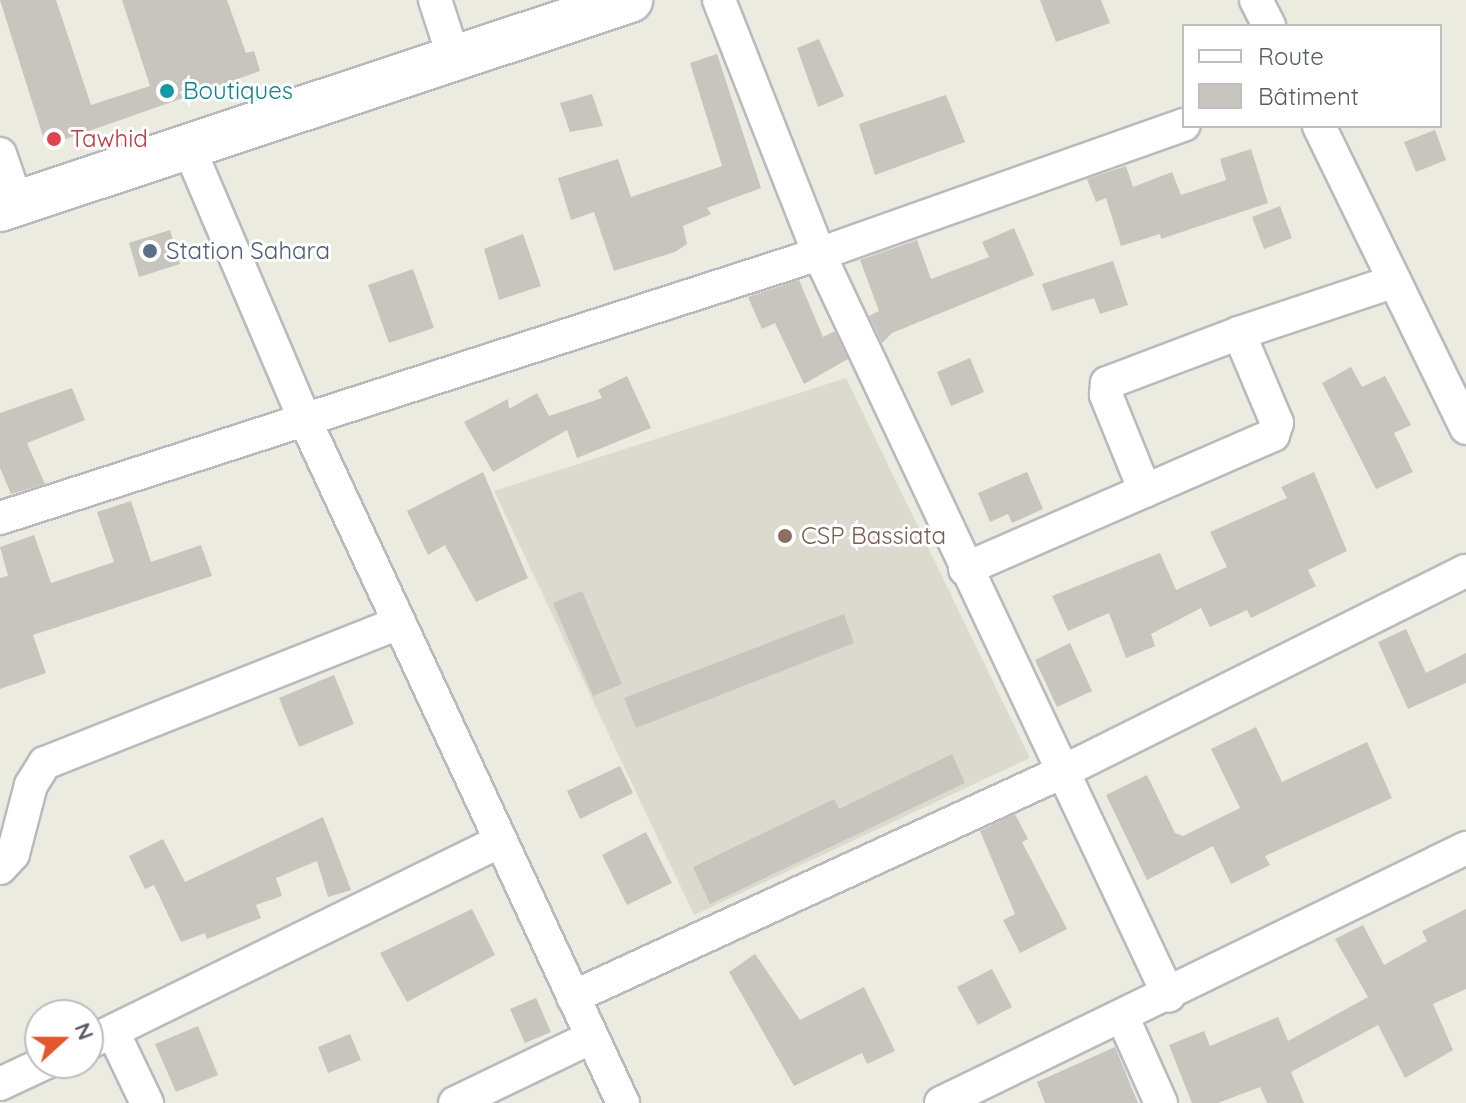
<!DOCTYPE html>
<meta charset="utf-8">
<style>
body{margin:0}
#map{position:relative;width:1466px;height:1103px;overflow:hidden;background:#ecebe0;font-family:Quicksand,sans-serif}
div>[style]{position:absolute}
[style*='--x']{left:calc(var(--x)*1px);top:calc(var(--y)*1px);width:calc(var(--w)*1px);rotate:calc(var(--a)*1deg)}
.education>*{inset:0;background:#dcdacf}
.building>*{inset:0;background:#c7c5be}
.roads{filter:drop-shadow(2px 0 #b8babf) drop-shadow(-2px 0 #b8babf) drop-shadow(0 2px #b8babf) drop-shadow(0 -2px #b8babf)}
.street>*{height:32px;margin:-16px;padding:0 16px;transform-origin:16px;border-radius:16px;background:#fff}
.secondary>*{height:44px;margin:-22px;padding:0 22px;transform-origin:22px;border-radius:22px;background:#fff}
.dots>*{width:22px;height:22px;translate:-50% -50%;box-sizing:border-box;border:4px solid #fff;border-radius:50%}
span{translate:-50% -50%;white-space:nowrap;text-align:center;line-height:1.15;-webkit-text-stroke:6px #fff;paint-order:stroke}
.culture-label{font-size:24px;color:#0d838f}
.left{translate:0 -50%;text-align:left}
.health-label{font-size:24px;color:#be3a42}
.service-label{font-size:24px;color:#4e5e75}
.education-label{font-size:24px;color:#785e54}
.legend{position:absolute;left:1182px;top:24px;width:260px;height:104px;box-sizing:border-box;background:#fff;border:2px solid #bdbec0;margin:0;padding:10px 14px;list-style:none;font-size:24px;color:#595c61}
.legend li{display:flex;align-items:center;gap:16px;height:40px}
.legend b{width:40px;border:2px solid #bdbec0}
.north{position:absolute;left:24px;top:999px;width:80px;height:80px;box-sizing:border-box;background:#fff;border:2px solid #bdbec0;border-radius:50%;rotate:69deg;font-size:22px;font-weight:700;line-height:32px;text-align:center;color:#595c61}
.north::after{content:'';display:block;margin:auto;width:28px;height:36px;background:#e4572e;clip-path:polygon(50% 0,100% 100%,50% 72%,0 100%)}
</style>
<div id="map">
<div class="education">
<div style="clip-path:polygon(846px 378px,1030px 758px,694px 915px,494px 491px)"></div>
</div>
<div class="building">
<div style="clip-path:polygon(0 0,56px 0,91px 105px,150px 86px,122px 0,227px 0,246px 53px,254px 51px,260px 71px,46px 146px)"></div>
<div style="clip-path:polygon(1040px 0,1101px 0,1110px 23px,1056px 42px)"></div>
<div style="clip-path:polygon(819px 39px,844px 96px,818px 107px,797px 48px)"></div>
<div style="clip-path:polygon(717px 54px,761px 188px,707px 208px,711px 214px,683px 226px,687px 244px,675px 252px,614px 271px,594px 212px,571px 220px,558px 178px,618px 159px,631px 197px,722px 166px,690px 63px)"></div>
<div style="clip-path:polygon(592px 94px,603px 126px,570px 132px,560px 103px)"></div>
<div style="clip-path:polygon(946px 95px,965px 142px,875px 175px,859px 124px)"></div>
<div style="clip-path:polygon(1435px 130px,1446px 160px,1416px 172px,1404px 142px)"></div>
<div style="clip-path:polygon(1251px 149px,1268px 203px,1161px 239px,1160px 234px,1121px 246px,1106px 198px,1096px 202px,1087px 179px,1126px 166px,1133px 187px,1172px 172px,1181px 195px,1226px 180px,1220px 159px)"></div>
<div style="clip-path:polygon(1280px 206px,1292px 238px,1264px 249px,1252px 217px)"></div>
<div style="clip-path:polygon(1014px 228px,1034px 275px,892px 333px,882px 343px,869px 316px,879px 311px,860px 260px,917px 240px,931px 279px,989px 257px,982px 242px)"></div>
<div style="clip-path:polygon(170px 230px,180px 264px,139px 277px,129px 243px)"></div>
<div style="clip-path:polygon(523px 234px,541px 286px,499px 300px,484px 249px)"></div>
<div style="clip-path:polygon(1113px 261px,1128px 305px,1100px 314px,1094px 298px,1052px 311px,1042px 284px)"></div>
<div style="clip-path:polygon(413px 269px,434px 328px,389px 343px,368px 285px)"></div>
<div style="clip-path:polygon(799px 280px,823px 337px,835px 331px,848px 359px,804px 384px,775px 323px,762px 329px,748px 297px)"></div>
<div style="clip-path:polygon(970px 358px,984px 392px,951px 406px,937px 372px)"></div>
<div style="clip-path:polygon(1351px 367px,1362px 387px,1385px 376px,1411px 425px,1394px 433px,1413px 472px,1376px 489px,1322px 383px)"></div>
<div style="clip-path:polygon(627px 376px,651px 428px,577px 458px,567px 430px,493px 472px,464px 422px,508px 399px,509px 409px,537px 393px,549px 416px,602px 398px,598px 390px)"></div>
<div style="clip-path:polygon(72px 388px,85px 420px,27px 443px,45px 484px,11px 494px,0 468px,0 413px)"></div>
<div style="clip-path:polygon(483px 472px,528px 578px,476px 602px,445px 545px,428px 555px,407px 511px)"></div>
<div style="clip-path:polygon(1027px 472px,1043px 509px,1012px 523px,1008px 514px,990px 522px,978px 493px)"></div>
<div style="clip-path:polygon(1314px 472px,1347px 551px,1308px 570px,1316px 586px,1251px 618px,1247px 610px,1210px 627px,1201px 608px,1151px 634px,1155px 646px,1126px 658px,1109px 613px,1068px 631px,1052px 596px,1160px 553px,1176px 590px,1227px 567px,1210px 532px,1287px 498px,1281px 487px)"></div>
<div style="clip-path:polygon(131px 501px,151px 562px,201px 545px,212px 576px,33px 635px,46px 673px,0 689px,0 578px,8px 576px,0 547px,34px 535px,51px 583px,114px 562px,97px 512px)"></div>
<div style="clip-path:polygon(582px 591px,622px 684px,593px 696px,553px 603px)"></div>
<div style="clip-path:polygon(844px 614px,854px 643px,636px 728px,624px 698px)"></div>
<div style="clip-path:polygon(1406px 629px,1426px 673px,1466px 653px,1466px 683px,1408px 709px,1378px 642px)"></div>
<div style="clip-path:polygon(1070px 643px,1092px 691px,1057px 707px,1035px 660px)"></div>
<div style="clip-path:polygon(334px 675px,354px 724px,299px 747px,279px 698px)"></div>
<div style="clip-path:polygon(1256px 727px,1282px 782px,1367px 742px,1392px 798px,1265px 856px,1270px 865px,1231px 884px,1213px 846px,1147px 880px,1106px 795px,1147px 775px,1175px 833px,1183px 836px,1240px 808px,1211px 749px)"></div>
<div style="clip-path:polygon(952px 754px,965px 783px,710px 904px,693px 867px,834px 799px,839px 809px)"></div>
<div style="clip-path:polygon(620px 766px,633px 793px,580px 819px,567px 791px)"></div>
<div style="clip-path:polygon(1015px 814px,1028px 839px,1022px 842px,1067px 929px,1020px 953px,1003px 920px,1015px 914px,980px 831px)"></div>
<div style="clip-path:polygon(323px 817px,351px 890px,328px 897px,317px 861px,276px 878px,282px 896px,256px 905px,261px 918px,207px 939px,205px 933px,181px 942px,154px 885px,145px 889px,129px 856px,163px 839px,185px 882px)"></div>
<div style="clip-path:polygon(646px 832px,672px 883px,627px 905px,602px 855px)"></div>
<div style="clip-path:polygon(472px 909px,495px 955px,407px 1002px,380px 953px)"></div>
<div style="clip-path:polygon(1466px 909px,1466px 989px,1433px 1004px,1453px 1050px,1405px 1078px,1378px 1025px,1291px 1072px,1304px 1103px,1267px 1103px,1260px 1087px,1218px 1103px,1192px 1103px,1169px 1045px,1204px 1031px,1210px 1046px,1278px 1017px,1288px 1041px,1368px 997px,1335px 939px,1363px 925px,1384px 965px,1427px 941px,1422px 931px)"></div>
<div style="clip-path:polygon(755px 954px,800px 1020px,864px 987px,895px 1051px,867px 1064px,862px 1053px,794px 1086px,729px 972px)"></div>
<div style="clip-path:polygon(992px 969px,1012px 1007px,978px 1025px,957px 987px)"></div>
<div style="clip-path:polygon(536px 998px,551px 1032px,525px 1043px,510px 1009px)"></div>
<div style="clip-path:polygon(198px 1026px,218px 1075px,176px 1092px,155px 1044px)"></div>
<div style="clip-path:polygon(350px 1034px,361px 1060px,328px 1073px,318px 1047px)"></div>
<div style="clip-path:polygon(1115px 1047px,1138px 1103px,1045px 1103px,1037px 1082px)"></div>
</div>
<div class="roads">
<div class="street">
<div style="--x:435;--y:0;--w:61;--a:71.9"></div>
<div style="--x:719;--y:0;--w:273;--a:68.5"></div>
<div style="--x:819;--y:254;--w:820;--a:64.75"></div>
<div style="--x:1256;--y:0;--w:29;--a:63"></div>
<div style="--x:1319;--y:126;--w:336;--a:64"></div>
<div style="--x:188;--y:146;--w:296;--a:66.9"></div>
<div style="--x:304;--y:418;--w:756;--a:65.03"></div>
<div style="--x:0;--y:154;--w:52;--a:70.9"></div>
<div style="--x:1145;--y:491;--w:104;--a:-112.1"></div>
<div style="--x:1106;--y:395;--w:12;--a:-85"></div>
<div style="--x:1107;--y:383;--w:141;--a:-20.7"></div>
<div style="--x:0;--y:518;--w:860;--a:-17.87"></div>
<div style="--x:819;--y:254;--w:387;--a:-19.5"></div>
<div style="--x:965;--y:569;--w:336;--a:-23.5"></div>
<div style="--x:1273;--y:435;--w:13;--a:-72"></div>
<div style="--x:1277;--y:423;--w:98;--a:-112.9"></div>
<div style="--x:1239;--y:333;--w:164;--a:-18.4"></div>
<div style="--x:0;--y:868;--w:19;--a:-47"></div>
<div style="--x:13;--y:854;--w:71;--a:-75.4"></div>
<div style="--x:31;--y:785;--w:26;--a:-58"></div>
<div style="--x:45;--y:763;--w:381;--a:-21.6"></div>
<div style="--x:573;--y:997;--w:536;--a:-24.7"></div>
<div style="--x:1060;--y:773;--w:453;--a:-26.5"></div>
<div style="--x:1123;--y:1018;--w:93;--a:65.9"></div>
<div style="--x:113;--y:1032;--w:79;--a:64.4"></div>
<div style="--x:88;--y:1043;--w:459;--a:-26.1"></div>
<div style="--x:0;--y:1084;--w:50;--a:-25"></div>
<div style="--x:455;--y:1103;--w:152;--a:-25.7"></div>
<div style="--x:941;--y:1103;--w:584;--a:-25.91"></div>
</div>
<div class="secondary">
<div style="--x:0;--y:209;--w:664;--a:-18.35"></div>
</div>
</div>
<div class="dots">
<div style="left:167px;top:91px;background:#0f9aa8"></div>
<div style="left:54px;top:139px;background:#e0444e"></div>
<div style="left:150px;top:251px;background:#5c6f8a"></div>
<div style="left:785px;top:536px;background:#8d6e63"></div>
</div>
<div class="culture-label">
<span class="left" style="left:183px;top:91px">Boutiques</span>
</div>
<div class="health-label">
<span class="left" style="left:70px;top:139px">Tawhid</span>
</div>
<div class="service-label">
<span class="left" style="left:166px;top:251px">Station Sahara</span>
</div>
<div class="education-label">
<span class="left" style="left:801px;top:536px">CSP Bassiata</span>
</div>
<ul class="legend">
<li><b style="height:10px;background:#fff"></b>Route</li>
<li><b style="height:22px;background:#c7c5be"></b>Bâtiment</li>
</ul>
<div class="north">N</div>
</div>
